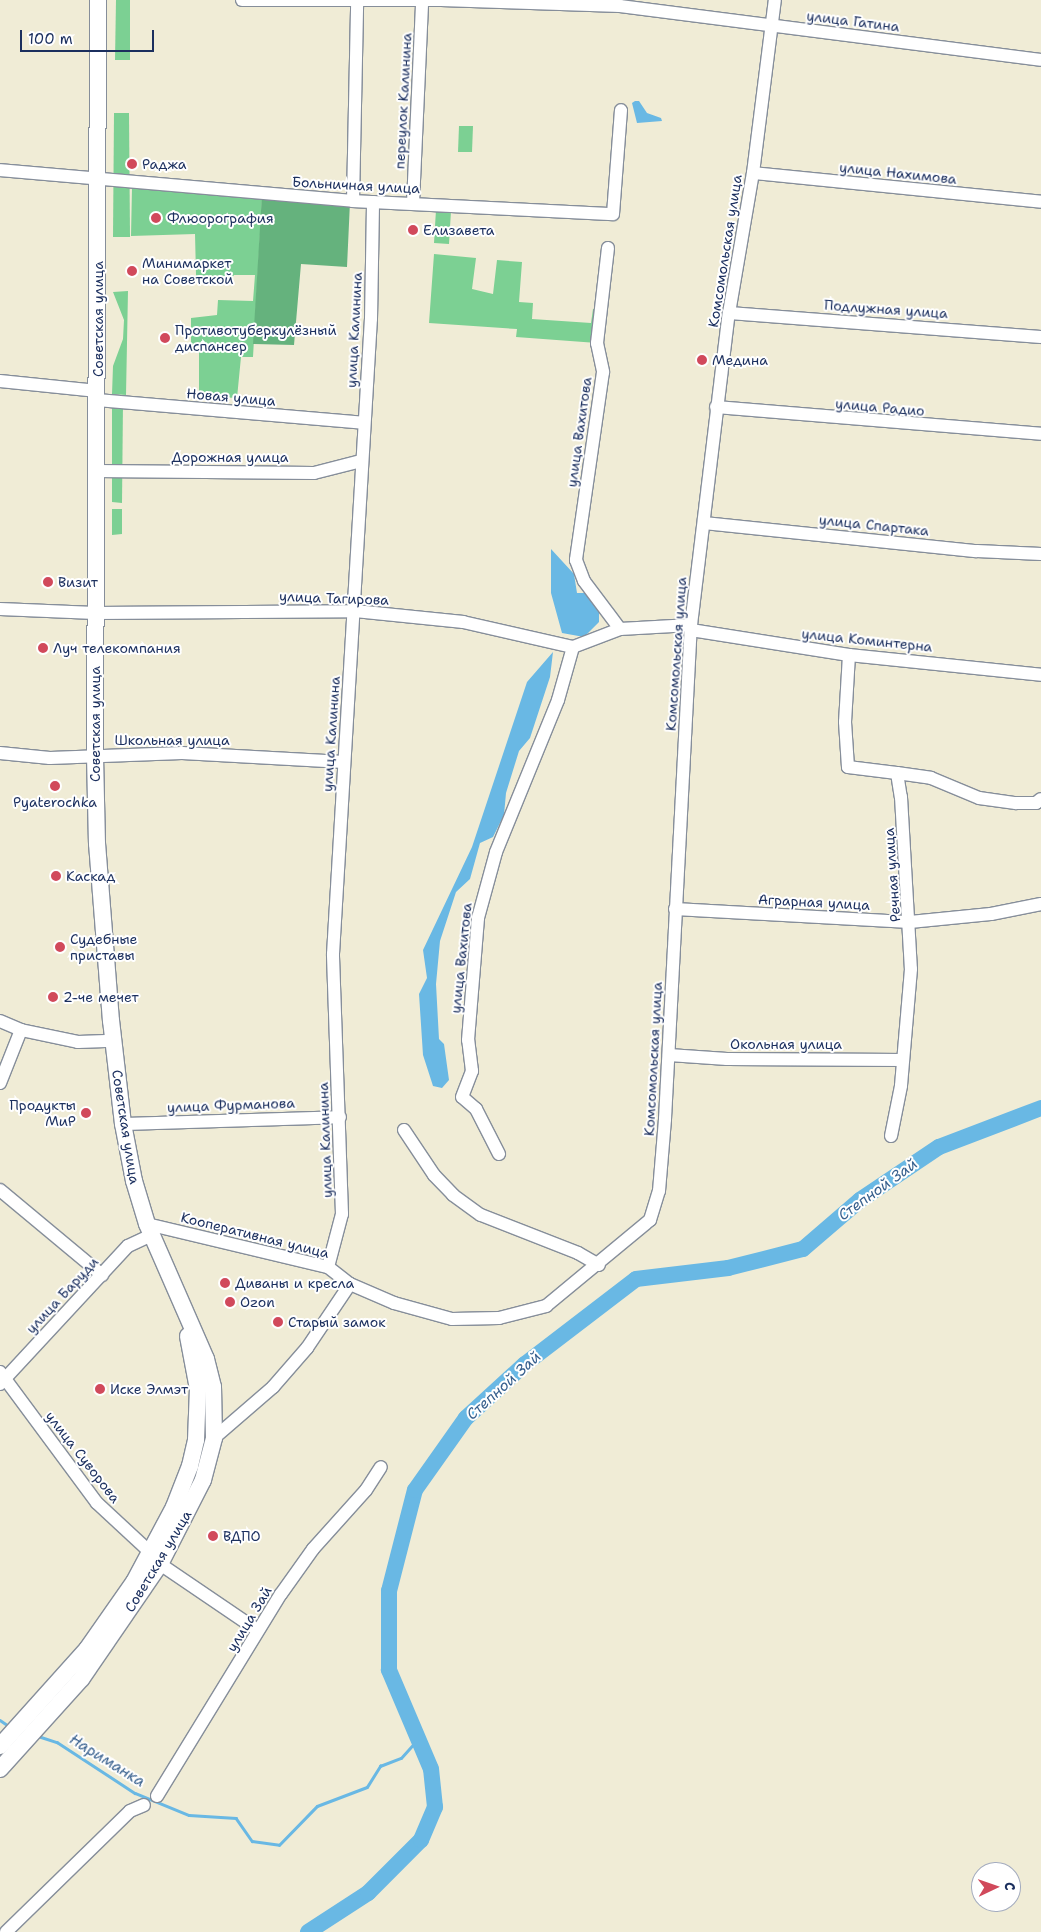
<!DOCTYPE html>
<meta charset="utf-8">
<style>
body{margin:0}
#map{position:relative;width:1041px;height:1932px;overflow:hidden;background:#f0ecd6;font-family:"Shantell Sans",sans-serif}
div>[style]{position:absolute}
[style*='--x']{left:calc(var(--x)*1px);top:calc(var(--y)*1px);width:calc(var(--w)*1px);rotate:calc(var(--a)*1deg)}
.green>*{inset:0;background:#7cd093}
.forest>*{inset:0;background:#65b27d}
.water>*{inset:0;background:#69b8e4}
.stream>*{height:2.5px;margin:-1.25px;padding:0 1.25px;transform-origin:1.25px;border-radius:1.25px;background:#69b8e4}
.river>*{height:16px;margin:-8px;padding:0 8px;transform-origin:8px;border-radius:8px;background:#69b8e4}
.roads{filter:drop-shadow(1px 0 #868e9a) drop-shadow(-1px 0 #868e9a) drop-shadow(0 1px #868e9a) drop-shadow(0 -1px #868e9a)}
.minor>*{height:12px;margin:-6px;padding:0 6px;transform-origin:6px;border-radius:6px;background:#fff}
.major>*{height:16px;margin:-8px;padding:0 8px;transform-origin:8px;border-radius:8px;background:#fff}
.dots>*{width:14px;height:14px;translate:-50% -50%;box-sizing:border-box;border:2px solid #fff;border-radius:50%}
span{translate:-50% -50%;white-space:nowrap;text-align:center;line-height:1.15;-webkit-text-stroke:4px #fff;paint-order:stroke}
.street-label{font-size:14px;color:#1b2f5e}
.poi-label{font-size:14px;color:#1b2f5e}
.left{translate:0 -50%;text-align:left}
.right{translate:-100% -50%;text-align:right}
.water-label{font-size:15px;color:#365f8d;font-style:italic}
.north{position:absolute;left:971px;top:1862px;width:50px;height:50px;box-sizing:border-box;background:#fff;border:1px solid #a4acbf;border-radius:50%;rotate:87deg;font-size:14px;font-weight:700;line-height:20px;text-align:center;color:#1b2f5e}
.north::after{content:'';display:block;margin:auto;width:18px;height:22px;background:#d1495b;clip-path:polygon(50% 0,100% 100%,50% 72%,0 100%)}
.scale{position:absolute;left:20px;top:30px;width:134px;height:22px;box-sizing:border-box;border:2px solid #1b2f5e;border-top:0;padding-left:6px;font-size:15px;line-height:18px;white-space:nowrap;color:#1b2f5e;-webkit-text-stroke:4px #fff;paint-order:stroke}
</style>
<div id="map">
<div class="green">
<div style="clip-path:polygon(116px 0,130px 0,130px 60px,115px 60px)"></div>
<div style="clip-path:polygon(114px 113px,129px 113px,130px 237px,113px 237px)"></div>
<div style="clip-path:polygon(459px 126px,473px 126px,472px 152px,458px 152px)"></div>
<div style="clip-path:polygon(132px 187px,262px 199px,253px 357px,241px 357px,237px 398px,199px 396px,199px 352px,191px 351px,191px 318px,217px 315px,218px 300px,253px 301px,255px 275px,234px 275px,228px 284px,202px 284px,196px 275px,195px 234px,131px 236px)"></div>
<div style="clip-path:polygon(436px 210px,451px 211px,449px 244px,434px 243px)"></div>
<div style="clip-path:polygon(434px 254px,476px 258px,472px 289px,493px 294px,497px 260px,522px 262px,519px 302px,533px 303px,532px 319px,591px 323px,593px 309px,597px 309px,600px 259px,607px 259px,597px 343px,516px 337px,517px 329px,429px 323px)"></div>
<div style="clip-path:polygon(128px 291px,126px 395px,112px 394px,113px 366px,123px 339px,124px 320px,113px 292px)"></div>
<div style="clip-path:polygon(112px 401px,123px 402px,122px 503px,112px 502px)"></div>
<div style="clip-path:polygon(112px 509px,122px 509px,122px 534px,112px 535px)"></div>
</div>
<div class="forest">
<div style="clip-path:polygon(262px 194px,350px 202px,347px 267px,301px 264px,294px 345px,253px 344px)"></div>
</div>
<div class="water">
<div style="clip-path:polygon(635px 101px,639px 101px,647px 113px,661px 118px,662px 121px,637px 123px,632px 103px)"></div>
<div style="clip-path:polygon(551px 549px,574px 574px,577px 593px,585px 593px,599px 610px,599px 622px,584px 637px,562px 633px,551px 593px)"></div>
<div style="clip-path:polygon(553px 652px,550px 677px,530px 738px,519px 751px,506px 793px,504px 815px,493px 837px,480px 843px,470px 879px,456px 892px,440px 941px,436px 984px,439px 1039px,444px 1044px,449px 1080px,442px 1088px,433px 1086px,423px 1055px,419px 994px,427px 978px,423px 950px,472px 847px,527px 682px)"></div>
</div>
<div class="stream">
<div style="--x:0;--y:1720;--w:11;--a:34"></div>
<div style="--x:38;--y:1736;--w:20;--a:18"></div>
<div style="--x:57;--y:1742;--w:93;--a:33.2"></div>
<div style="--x:135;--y:1793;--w:58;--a:22.2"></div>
<div style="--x:189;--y:1815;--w:47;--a:3.7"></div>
<div style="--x:236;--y:1818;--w:28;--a:55"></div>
<div style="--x:252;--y:1841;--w:27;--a:8"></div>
<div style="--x:279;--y:1845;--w:54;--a:-45.7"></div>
<div style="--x:317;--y:1806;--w:53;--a:-20.8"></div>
<div style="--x:367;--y:1787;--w:25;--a:-58"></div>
<div style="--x:380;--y:1766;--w:22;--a:-21"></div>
<div style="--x:401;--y:1758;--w:28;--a:-48"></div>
</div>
<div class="river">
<div style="--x:308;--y:1932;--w:72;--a:-33"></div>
<div style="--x:368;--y:1893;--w:75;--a:-45"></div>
<div style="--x:421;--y:1840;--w:36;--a:-67"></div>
<div style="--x:435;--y:1807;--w:38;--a:-96"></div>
<div style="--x:431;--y:1769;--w:108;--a:-113"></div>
<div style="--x:389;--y:1670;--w:79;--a:-90"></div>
<div style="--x:389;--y:1591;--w:104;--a:-75.6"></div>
<div style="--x:415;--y:1490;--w:88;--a:-54.7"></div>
<div style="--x:466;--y:1418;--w:80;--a:-42.5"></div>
<div style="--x:525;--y:1364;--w:140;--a:-37.4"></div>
<div style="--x:636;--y:1279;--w:93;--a:-6.8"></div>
<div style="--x:728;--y:1268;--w:77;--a:-14.2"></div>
<div style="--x:803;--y:1249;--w:75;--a:-40.7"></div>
<div style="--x:860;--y:1200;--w:95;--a:-33.9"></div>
<div style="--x:939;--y:1147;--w:109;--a:-20.9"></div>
</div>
<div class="roads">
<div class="minor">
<div style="--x:242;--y:0;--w:199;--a:0"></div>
<div style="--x:441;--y:0;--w:179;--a:1.9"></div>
<div style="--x:620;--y:6;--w:424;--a:7.3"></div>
<div style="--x:0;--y:170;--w:354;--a:5"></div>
<div style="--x:353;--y:201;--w:260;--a:2.9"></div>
<div style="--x:613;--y:214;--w:104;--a:-85.6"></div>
<div style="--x:753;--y:173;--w:289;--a:5.7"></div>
<div style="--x:353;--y:201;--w:199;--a:-88.8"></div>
<div style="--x:413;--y:203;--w:202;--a:-87.4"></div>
<div style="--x:608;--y:248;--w:96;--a:96.6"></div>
<div style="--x:597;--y:343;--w:30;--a:78"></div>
<div style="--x:603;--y:372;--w:190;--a:98.2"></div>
<div style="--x:576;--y:560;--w:22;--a:69"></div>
<div style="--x:584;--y:581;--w:60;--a:53.1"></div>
<div style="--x:729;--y:313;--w:313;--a:4.4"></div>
<div style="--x:0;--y:381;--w:98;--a:5.9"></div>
<div style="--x:97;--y:400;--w:267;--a:4.9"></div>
<div style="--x:716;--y:407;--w:326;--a:4.7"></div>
<div style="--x:96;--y:471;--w:218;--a:0.5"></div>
<div style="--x:314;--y:473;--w:49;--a:-14.3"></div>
<div style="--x:704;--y:523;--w:274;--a:5.9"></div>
<div style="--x:977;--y:551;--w:64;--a:2.7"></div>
<div style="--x:0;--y:609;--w:95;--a:2.4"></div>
<div style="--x:95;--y:613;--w:260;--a:-0.4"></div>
<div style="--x:355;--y:611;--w:109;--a:5.8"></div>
<div style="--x:463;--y:622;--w:113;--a:12.8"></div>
<div style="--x:573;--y:647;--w:50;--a:-21"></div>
<div style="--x:620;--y:629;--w:71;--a:-3.2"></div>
<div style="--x:691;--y:630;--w:160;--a:9"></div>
<div style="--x:849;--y:655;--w:193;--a:5.9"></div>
<div style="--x:849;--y:655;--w:67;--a:93.4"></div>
<div style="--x:845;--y:722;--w:45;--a:86.2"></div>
<div style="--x:848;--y:767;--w:49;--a:7"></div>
<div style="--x:897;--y:773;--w:24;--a:81"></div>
<div style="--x:901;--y:797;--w:172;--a:86.7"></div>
<div style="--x:911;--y:969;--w:117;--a:94.9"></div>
<div style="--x:901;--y:1086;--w:51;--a:101.3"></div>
<div style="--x:0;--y:753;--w:50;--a:5.7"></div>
<div style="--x:50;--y:758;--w:132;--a:-2.2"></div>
<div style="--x:182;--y:753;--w:162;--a:3.2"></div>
<div style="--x:897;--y:773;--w:34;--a:8"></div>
<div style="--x:931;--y:778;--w:52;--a:22.6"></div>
<div style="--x:979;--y:798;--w:37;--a:8"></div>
<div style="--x:1016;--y:803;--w:20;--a:0"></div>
<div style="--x:1036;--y:803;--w:6;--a:-39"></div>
<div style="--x:675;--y:909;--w:235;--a:3.2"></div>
<div style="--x:910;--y:922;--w:81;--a:-5.6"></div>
<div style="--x:991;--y:914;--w:51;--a:-11.3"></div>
<div style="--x:0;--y:1021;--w:23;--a:23"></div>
<div style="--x:21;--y:1030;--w:58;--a:11.9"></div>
<div style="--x:78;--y:1042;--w:35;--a:-2"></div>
<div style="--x:669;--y:1055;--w:58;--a:3.9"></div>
<div style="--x:727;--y:1059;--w:176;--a:0.3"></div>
<div style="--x:0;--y:1083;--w:57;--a:-68.4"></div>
<div style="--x:123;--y:1124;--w:217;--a:-1.8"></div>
<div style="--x:404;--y:1130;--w:54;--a:56.3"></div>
<div style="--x:434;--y:1175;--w:28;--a:46"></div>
<div style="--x:453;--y:1195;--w:34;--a:36"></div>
<div style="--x:481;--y:1215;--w:104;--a:21.4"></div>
<div style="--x:578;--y:1253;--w:24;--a:30"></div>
<div style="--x:499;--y:1154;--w:51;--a:-117.1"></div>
<div style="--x:476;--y:1109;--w:18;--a:-139"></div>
<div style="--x:462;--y:1097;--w:28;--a:-69"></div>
<div style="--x:472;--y:1071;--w:31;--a:-97"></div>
<div style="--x:468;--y:1040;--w:122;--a:-85.3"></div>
<div style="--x:478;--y:918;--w:68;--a:-74.7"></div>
<div style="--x:496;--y:852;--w:164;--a:-67.8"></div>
<div style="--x:558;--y:700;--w:55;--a:-74.2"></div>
<div style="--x:0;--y:1190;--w:133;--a:39.8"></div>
<div style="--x:147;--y:1224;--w:186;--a:13.4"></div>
<div style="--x:328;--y:1267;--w:28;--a:38"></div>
<div style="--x:350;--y:1284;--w:48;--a:23.4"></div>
<div style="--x:394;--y:1303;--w:60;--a:15.4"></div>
<div style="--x:452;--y:1319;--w:47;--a:-1.2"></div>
<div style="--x:499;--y:1318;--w:49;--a:-14.3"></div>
<div style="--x:546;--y:1306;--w:135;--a:-39.6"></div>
<div style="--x:650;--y:1220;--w:30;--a:-73"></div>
<div style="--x:659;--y:1191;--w:72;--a:-85.2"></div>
<div style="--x:665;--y:1119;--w:495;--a:-87"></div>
<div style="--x:691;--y:625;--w:314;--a:-83.1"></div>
<div style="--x:729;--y:313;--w:142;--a:-80.3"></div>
<div style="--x:753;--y:173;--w:174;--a:-82.8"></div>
<div style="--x:328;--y:1267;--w:55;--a:-75.2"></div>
<div style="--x:342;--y:1214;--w:260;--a:-92"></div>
<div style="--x:333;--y:954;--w:636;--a:-86.58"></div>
<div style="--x:371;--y:319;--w:117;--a:-89"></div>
<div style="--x:0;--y:1372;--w:163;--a:53.5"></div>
<div style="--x:97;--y:1503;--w:74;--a:42.8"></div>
<div style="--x:0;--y:1384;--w:188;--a:-47.2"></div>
<div style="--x:128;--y:1246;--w:26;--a:-25"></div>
<div style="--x:214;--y:1438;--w:78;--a:-40.8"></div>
<div style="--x:273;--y:1387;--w:52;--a:-48.9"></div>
<div style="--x:307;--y:1348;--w:77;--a:-56.1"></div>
<div style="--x:160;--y:1564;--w:117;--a:34.2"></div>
<div style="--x:157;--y:1796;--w:237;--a:-58.5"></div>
<div style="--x:281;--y:1594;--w:55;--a:-54.6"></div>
<div style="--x:313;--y:1549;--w:79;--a:-48.1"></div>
<div style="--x:366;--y:1490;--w:27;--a:-57"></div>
<div style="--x:6;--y:1932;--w:173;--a:-44.3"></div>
<div style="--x:130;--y:1811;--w:15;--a:-23"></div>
</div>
<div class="major">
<div style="--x:0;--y:1746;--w:130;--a:-48.1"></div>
<div style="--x:87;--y:1649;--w:82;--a:-55"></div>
<div style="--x:134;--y:1582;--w:85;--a:-61.9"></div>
<div style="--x:174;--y:1507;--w:44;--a:-68.7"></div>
<div style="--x:190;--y:1466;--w:27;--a:-77"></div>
<div style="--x:196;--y:1440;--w:51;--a:-87.8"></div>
<div style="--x:198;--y:1389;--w:54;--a:-100.7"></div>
<div style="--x:0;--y:1769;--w:122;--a:-48"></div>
<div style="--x:82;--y:1678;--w:138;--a:-55.6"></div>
<div style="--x:160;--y:1564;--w:94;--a:-62.9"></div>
<div style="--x:203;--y:1480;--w:43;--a:-75.3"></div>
<div style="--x:214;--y:1438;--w:51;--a:-91.1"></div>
<div style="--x:213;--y:1387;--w:29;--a:-104"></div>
<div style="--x:206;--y:1359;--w:147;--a:-113.6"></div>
<div style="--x:147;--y:1224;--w:45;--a:-106.8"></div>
<div style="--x:134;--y:1181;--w:58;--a:-100.9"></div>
<div style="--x:123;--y:1124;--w:104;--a:-96.6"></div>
<div style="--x:111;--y:1021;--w:178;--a:-94.5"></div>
<div style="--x:97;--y:844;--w:88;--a:-91.3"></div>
<div style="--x:95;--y:756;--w:756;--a:-89.77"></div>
</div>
</div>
<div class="dots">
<div style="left:132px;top:164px;background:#d1495b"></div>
<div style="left:156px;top:218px;background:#d1495b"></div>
<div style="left:413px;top:230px;background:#d1495b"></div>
<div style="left:132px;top:271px;background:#d1495b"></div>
<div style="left:165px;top:338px;background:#d1495b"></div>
<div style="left:702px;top:360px;background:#d1495b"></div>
<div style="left:48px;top:582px;background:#d1495b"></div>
<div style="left:43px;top:648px;background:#d1495b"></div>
<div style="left:55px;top:786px;background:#d1495b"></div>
<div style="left:56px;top:876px;background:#d1495b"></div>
<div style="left:60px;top:947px;background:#d1495b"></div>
<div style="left:53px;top:997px;background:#d1495b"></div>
<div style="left:86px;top:1113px;background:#d1495b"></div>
<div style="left:225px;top:1283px;background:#d1495b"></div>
<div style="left:230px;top:1302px;background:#d1495b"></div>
<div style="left:278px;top:1322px;background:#d1495b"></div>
<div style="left:100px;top:1389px;background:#d1495b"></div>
<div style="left:213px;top:1536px;background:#d1495b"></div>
</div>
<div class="street-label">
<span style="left:853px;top:21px;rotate:7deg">улица Гатина</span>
<span style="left:403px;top:101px;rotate:-87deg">переулок Калинина</span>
<span style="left:898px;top:173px;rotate:6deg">улица Нахимова</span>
<span style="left:356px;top:185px;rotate:3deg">Больничная улица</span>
<span style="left:725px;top:251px;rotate:-81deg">Комсомольская улица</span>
<span style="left:886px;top:309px;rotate:4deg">Подлужная улица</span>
<span style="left:98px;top:319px;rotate:-90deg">Советская улица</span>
<span style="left:354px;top:330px;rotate:-87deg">улица Калинина</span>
<span style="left:231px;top:397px;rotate:5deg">Новая улица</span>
<span style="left:880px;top:407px;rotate:5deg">улица Радио</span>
<span style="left:579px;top:432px;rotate:-82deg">улица Вахитова</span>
<span style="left:230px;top:457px">Дорожная улица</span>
<span style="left:874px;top:525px;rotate:6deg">улица Спартака</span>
<span style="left:334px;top:598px;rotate:2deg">улица Тагирова</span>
<span style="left:867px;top:640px;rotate:6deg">улица Коминтерна</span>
<span style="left:676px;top:654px;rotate:-86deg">Комсомольская улица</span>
<span style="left:95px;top:724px;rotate:-90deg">Советская улица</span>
<span style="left:331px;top:734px;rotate:-86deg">улица Калинина</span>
<span style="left:172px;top:740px">Школьная улица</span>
<span style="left:892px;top:875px;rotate:-94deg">Речная улица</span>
<span style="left:814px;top:902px;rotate:3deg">Аграрная улица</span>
<span style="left:461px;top:958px;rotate:-84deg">улица Вахитова</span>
<span style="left:786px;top:1044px">Окольная улица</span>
<span style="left:653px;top:1059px;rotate:-87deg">Комсомольская улица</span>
<span style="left:231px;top:1105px;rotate:-2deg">улица Фурманова</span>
<span style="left:126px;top:1127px;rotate:81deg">Советская улица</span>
<span style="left:325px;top:1140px;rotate:-92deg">улица Калинина</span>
<span style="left:255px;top:1235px;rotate:14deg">Кооперативная улица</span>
<span style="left:62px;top:1295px;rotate:-47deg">улица Баруди</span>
<span style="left:83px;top:1457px;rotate:52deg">улица Суворова</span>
<span style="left:158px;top:1561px;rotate:-59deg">Советская улица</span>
<span style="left:249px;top:1619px;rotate:-59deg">улица Зай</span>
</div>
<div class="poi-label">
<span class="left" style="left:142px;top:164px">Раджа</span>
<span class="left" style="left:167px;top:218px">Флюорография</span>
<span class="left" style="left:423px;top:230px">Елизавета</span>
<span class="left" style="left:142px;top:271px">Минимаркет<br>на Советской</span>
<span class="left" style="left:175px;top:338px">Противотуберкулёзный<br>диспансер</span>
<span class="left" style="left:712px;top:360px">Медина</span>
<span class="left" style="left:58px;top:582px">Визит</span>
<span class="left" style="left:53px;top:648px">Луч телекомпания</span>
<span style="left:55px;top:802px">Pyaterochka</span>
<span class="left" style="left:66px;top:876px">Каскад</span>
<span class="left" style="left:70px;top:947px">Судебные<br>приставы</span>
<span class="left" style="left:63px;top:997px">2-че мечет</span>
<span class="right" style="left:76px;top:1113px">Продукты<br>МиР</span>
<span class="left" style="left:235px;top:1283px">Диваны и кресла</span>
<span class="left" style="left:240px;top:1302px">Ozon</span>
<span class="left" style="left:288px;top:1322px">Старый замок</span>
<span class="left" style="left:110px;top:1389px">Иске Элмэт</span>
<span class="left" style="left:223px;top:1536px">ВДПО</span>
</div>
<div class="water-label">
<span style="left:878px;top:1190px;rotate:-36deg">Степной Зай</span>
<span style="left:504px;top:1386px;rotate:-42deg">Степной Зай</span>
<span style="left:107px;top:1761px;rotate:32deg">Нариманка</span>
</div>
<div class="north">С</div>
<div class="scale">100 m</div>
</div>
